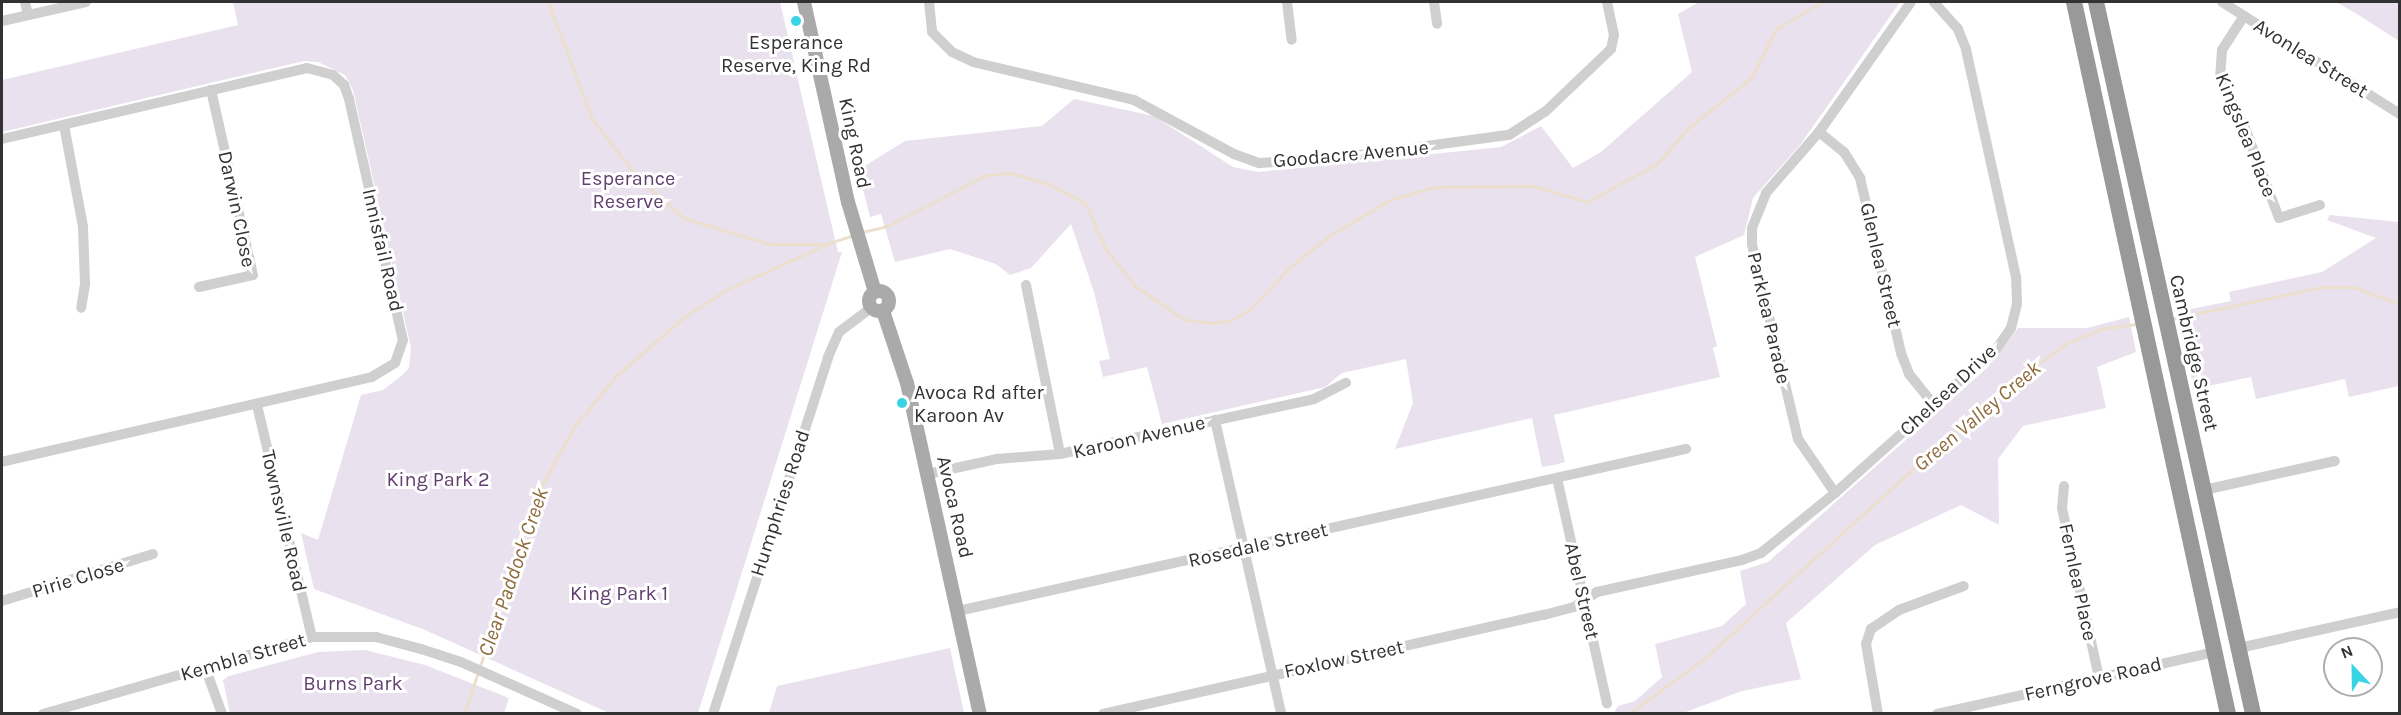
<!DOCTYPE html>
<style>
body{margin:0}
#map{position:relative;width:2401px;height:715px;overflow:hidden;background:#fff;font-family:Karla,sans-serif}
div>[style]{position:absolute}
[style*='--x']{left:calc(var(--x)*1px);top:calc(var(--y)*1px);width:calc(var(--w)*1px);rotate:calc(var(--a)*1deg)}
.green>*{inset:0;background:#e9e1ee}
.stream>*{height:3px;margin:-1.5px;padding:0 1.5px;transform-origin:1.5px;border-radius:1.5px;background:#eddfcd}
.minor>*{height:10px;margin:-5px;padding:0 5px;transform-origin:5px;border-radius:5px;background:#cfcfcf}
.major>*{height:14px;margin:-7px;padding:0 7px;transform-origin:7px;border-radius:7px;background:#aaa}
.major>.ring{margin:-7px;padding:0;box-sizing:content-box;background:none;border:14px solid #aaa;border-radius:50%}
.highway>*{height:16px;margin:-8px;padding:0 8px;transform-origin:8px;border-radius:8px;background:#999}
.dots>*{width:16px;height:16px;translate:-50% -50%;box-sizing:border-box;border:3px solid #fff;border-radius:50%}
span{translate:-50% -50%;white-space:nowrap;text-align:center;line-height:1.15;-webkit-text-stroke:6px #fff;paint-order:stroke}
.poi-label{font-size:20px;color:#323232}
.left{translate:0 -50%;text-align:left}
.street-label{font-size:20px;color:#323232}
.park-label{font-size:20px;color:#613e6f}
.water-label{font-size:21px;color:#8f6b3c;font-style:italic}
.frame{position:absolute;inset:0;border:3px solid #323232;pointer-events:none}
.north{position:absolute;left:2323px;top:637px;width:60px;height:60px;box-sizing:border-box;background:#fff;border:2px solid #adadad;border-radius:50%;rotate:338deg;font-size:16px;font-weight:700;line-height:24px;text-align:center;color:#323232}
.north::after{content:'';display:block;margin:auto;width:21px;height:27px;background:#37d4e6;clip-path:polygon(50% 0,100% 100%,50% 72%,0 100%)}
</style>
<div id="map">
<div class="green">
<div style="clip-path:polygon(233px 2px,780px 2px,830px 218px,838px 252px,842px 252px,698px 713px,609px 713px,425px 630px,314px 589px,301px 533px,318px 540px,361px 395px,383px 390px,400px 377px,409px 368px,411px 348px,353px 90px,345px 75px,318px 62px,304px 61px,2px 132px,2px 80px,238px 25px)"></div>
<div style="clip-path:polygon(1699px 2px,1900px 2px,1800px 145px,1753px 198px,1744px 235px,1695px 257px,1717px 346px,1713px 348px,1720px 377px,1554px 415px,1565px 462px,1554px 465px,1542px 467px,1532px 418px,1395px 449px,1413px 403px,1406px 359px,1342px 373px,1325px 387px,1162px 424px,1147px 367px,1103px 377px,1099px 361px,1110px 359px,1094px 292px,1071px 224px,1031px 268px,1010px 275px,996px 264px,950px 249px,895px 262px,881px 214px,870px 217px,858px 170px,905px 141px,1042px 126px,1074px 99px,1154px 116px,1233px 167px,1258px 172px,1501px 147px,1541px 126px,1573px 168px,1601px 152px,1692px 72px,1678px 14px)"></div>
<div style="clip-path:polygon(2336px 2px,2399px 2px,2399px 41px,2357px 14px)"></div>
<div style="clip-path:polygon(2330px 215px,2399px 222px,2399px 386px,2349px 397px,2345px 379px,2256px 399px,2251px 377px,2194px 389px,2176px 312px,2231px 301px,2229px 292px,2322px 272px,2376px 238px,2327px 220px)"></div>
<div style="clip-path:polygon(2129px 317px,2136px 352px,2097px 367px,2106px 408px,2023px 426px,1998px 459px,1999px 525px,1961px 505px,1875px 545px,1786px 623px,1801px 679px,1742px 691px,1683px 713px,1614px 713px,1618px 706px,1635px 701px,1662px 677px,1655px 644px,1722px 626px,1746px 604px,1740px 571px,1768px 562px,1988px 367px,2018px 328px,2087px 328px)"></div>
<div style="clip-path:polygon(950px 648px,964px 713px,769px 713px,777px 686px)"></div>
<div style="clip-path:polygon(365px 650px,425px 665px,509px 698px,504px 713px,230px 713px,223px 680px,229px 676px,318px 652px)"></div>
</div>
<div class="stream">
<div style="--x:548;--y:2;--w:125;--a:69.4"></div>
<div style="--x:592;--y:119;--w:76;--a:51.9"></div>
<div style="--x:639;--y:179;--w:60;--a:40.9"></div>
<div style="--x:684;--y:218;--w:89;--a:17"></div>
<div style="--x:769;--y:244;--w:57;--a:0"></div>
<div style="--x:826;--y:244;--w:28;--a:-18"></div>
<div style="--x:862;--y:232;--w:26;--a:-13"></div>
<div style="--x:887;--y:226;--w:111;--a:-27.3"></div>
<div style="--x:986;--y:175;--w:24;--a:-5"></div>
<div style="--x:1010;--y:173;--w:40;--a:16"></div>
<div style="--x:1048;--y:184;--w:42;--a:27.2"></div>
<div style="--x:1085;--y:203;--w:49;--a:66"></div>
<div style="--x:1105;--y:248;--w:48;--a:51.7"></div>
<div style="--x:1135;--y:286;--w:60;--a:34.2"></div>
<div style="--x:1185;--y:320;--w:28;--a:6"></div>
<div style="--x:1213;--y:323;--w:18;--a:-9"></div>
<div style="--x:1231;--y:320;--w:22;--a:-30"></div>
<div style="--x:1250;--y:309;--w:58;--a:-46.4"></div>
<div style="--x:1290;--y:267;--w:53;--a:-38.2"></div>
<div style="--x:1332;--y:234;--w:67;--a:-30.4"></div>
<div style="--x:1390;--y:200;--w:45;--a:-16.8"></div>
<div style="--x:1433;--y:187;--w:101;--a:-0.6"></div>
<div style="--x:1534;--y:186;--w:55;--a:16.8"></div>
<div style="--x:1587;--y:202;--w:81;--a:-28.8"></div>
<div style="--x:1658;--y:163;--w:43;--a:-49.7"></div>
<div style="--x:1686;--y:130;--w:83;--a:-38.7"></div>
<div style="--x:1751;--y:78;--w:55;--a:-63"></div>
<div style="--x:1776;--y:29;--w:53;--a:-30.4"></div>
<div style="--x:2171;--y:319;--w:153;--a:-12"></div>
<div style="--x:2321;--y:287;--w:32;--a:0"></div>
<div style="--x:2353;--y:287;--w:50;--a:19.9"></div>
<div style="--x:464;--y:714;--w:232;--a:-71.6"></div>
<div style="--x:537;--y:494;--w:77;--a:-61.1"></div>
<div style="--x:574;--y:427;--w:66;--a:-50.5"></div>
<div style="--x:616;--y:376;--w:90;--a:-40.9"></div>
<div style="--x:684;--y:317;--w:50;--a:-32.7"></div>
<div style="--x:726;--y:290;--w:109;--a:-24.4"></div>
<div style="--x:1628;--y:714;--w:95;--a:-36"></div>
<div style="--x:1705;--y:658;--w:303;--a:-42.3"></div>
<div style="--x:1929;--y:454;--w:124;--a:-40.1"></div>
<div style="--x:2024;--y:374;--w:53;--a:-35.8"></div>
<div style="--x:2067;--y:343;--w:37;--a:-22"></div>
<div style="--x:2101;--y:329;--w:37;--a:-8"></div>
</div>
<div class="minor">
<div style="--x:25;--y:2;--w:13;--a:77"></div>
<div style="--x:929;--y:2;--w:30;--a:84"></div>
<div style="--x:932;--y:32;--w:28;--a:45"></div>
<div style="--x:952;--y:52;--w:23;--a:25"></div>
<div style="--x:973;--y:62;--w:165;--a:13.3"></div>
<div style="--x:1134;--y:100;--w:114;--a:28.4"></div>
<div style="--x:1234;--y:154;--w:27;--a:20"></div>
<div style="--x:1259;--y:163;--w:79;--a:-3.6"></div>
<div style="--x:1338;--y:158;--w:173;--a:-7.7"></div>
<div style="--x:1509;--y:135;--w:44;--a:-33"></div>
<div style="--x:1546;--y:111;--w:90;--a:-43.6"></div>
<div style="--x:1611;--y:49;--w:14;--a:-78"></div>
<div style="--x:1614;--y:35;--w:34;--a:-102"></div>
<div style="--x:1287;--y:2;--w:38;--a:83"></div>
<div style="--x:1434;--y:2;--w:22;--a:82"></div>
<div style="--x:2222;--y:2;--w:210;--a:32.2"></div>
<div style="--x:2244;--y:16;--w:40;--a:122.9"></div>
<div style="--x:2222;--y:50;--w:28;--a:94"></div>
<div style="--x:2220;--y:78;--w:56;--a:63.4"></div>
<div style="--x:2245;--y:128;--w:96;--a:69.3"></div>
<div style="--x:2279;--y:218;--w:43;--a:-17.6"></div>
<div style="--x:2;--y:21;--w:86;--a:-12.7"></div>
<div style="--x:64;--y:125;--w:104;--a:79.4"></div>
<div style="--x:83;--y:227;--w:57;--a:88"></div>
<div style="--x:85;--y:284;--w:24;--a:99"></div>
<div style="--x:1819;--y:132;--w:32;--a:39"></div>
<div style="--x:1844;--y:152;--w:31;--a:58"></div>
<div style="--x:1860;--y:178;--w:180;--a:76.8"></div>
<div style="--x:1901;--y:353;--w:22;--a:69"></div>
<div style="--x:1909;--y:374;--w:40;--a:51"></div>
<div style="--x:2;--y:139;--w:313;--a:-13.1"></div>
<div style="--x:307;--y:68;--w:27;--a:15"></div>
<div style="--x:333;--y:75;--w:15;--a:42"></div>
<div style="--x:344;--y:85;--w:15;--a:70"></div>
<div style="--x:349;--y:99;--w:247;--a:77.4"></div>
<div style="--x:403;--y:340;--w:24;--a:109"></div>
<div style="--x:395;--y:363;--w:27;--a:149"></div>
<div style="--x:372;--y:377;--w:380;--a:167.1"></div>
<div style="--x:1026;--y:285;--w:172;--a:78.6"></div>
<div style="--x:199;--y:287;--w:55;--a:-12.5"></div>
<div style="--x:253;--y:275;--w:190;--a:-102.8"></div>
<div style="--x:257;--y:405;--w:238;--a:76.7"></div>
<div style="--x:1215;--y:420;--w:301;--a:77.3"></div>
<div style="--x:928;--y:474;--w:71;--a:-12.3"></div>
<div style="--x:997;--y:459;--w:63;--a:-4.5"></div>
<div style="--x:1060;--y:454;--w:260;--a:-12.2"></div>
<div style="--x:1314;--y:399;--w:36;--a:-27"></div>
<div style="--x:1557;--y:478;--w:231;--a:77.5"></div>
<div style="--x:2064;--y:486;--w:22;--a:95"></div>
<div style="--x:2062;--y:508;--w:174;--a:77.7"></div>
<div style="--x:2204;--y:490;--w:134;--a:-12.5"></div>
<div style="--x:1835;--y:493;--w:65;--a:-124.4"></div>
<div style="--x:1798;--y:439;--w:200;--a:-103.3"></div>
<div style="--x:1752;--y:244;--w:16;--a:-90"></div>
<div style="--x:1752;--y:228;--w:38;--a:-68"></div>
<div style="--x:1766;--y:193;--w:81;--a:-49"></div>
<div style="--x:1819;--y:132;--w:159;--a:-54.7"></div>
<div style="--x:2;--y:601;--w:158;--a:-17.3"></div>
<div style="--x:958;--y:611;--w:746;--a:-12.55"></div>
<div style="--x:2239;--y:648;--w:165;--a:-12.6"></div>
<div style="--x:205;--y:667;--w:50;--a:70.1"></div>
<div style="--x:43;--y:714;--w:280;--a:-16"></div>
<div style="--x:312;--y:637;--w:64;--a:0"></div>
<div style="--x:376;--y:637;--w:47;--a:14.9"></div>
<div style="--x:421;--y:649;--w:42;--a:18"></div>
<div style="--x:461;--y:662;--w:127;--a:24.1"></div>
<div style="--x:713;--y:714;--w:375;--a:-72.1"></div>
<div style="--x:828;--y:357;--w:27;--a:-66"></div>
<div style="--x:839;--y:332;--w:40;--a:-37"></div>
<div style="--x:1103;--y:714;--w:452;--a:-12.7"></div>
<div style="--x:1544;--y:615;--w:31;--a:-15"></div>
<div style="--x:1574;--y:607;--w:27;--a:-33"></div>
<div style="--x:1597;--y:592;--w:148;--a:-12.4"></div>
<div style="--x:1742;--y:560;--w:20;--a:-20"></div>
<div style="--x:1761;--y:553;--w:95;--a:-39"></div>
<div style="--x:1835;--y:493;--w:217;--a:-41.8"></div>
<div style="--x:1997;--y:348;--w:24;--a:-55"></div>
<div style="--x:2011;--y:328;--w:25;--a:-76"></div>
<div style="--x:2017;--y:304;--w:27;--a:-92"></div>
<div style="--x:2016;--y:277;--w:233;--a:-102.4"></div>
<div style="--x:1966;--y:49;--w:22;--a:-112"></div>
<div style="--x:1958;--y:29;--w:36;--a:-132"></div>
<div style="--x:1878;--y:714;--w:71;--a:-99.7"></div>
<div style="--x:1866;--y:644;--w:16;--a:-72"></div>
<div style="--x:1871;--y:629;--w:34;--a:-34"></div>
<div style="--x:1899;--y:610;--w:69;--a:-20.3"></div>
<div style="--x:1937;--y:714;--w:285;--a:-12.6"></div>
</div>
<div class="major">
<div style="--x:804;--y:2;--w:205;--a:77.6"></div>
<div style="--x:848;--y:202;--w:94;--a:73.3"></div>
<div class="ring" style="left:869px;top:291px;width:6px;height:6px"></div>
<div style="--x:883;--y:311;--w:76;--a:71.6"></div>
<div style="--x:907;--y:383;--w:339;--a:77.6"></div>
</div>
<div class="highway">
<div style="--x:2074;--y:2;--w:728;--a:77.8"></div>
<div style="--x:2096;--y:2;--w:729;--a:77.56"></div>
</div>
<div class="dots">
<div style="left:796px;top:21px;background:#37d4e6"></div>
<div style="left:902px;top:403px;background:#37d4e6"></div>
</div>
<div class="poi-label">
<span style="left:796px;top:54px">Esperance<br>Reserve, King Rd</span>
<span class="left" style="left:914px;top:404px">Avoca Rd after<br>Karoon Av</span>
</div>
<div class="street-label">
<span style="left:2311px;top:58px;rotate:32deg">Avonlea Street</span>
<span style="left:2246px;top:135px;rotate:68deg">Kingslea Place</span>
<span style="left:855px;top:143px;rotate:78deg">King Road</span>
<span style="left:1351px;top:154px;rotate:-5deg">Goodacre Avenue</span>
<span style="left:237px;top:209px;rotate:78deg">Darwin Close</span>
<span style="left:383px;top:250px;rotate:77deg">Innisfail Road</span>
<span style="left:1881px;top:265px;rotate:77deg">Glenlea Street</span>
<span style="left:1769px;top:318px;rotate:77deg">Parklea Parade</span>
<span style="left:2194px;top:353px;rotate:77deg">Cambridge Street</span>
<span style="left:1948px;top:390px;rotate:-43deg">Chelsea Drive</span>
<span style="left:1139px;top:437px;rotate:-13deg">Karoon Avenue</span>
<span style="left:780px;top:503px;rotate:-72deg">Humphries Road</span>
<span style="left:955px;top:507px;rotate:77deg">Avoca Road</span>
<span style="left:284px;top:521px;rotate:77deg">Townsville Road</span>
<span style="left:1258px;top:545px;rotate:-13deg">Rosedale Street</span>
<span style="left:78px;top:578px;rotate:-17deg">Pirie Close</span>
<span style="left:2078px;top:582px;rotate:78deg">Fernlea Place</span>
<span style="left:1582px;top:591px;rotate:77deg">Abel Street</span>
<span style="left:243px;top:657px;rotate:-16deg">Kembla Street</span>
<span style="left:1344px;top:659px;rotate:-12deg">Foxlow Street</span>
<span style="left:2093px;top:679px;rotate:-13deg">Ferngrove Road</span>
</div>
<div class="park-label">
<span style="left:628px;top:190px">Esperance<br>Reserve</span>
<span style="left:438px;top:479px">King Park 2</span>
<span style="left:619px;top:593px">King Park 1</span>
<span style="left:353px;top:683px">Burns Park</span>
</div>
<div class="water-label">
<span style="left:1977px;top:416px;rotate:-40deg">Green Valley Creek</span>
<span style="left:513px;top:572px;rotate:-71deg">Clear Paddock Creek</span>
</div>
<div class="frame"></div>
<div class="north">N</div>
</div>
